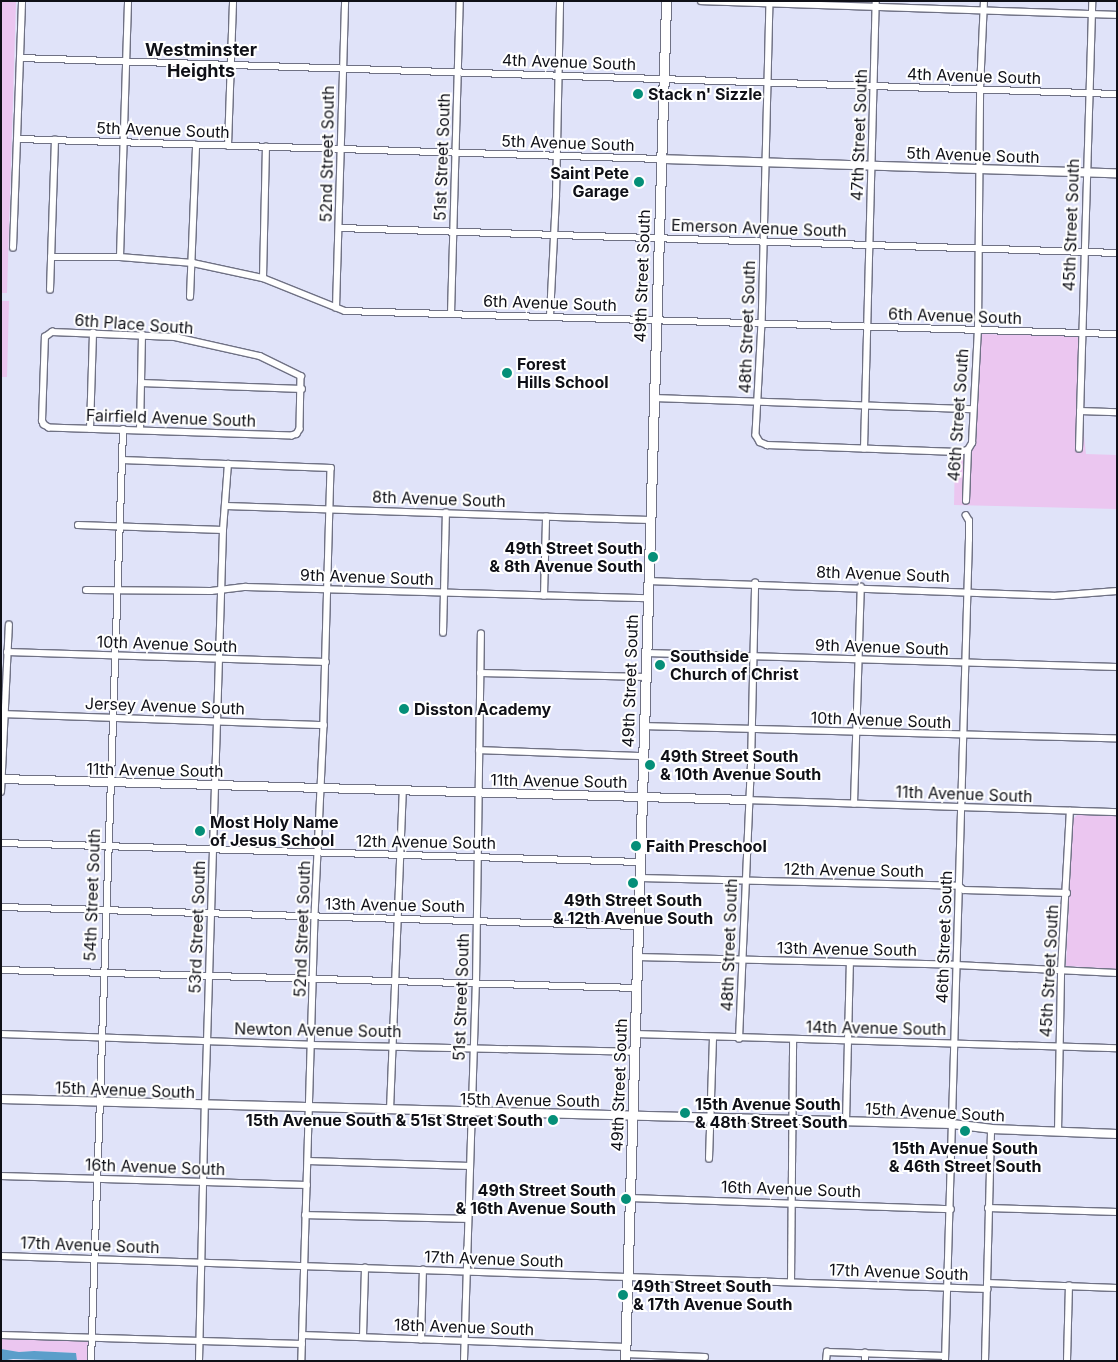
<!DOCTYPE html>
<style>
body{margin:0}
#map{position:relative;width:1118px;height:1362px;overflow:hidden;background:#e0e3f9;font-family:Inter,sans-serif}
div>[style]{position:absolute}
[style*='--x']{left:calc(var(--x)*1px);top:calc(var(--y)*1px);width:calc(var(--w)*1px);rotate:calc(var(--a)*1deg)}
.green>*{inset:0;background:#ebc6f0}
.water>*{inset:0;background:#5b9eca}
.roads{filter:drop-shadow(1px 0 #6f7184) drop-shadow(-1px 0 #6f7184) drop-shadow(0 1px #6f7184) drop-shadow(0 -1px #6f7184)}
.minor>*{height:5.5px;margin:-2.75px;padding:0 2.75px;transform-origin:2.75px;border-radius:2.75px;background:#fff}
.tertiary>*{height:8px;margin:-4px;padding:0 4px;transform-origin:4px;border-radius:4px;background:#fff}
.secondary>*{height:9px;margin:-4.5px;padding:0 4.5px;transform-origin:4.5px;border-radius:4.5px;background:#fff}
.dots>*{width:14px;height:14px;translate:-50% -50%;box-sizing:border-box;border:2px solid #fff;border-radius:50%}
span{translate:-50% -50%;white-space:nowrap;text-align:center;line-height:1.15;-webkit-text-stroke:4px #fff;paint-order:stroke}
.street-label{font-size:16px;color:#0f1017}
.poi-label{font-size:16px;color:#0f1017;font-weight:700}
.left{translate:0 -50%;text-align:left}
.right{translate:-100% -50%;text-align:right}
.neighbourhood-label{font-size:18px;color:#0f1017;font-weight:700}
.frame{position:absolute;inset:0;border:2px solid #0f1017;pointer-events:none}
</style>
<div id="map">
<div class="green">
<div style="clip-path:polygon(1px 1px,16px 1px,7px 293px,1px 293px)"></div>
<div style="clip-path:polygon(1px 301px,9px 301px,7px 377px,1px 377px)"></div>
<div style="clip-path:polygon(980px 334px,1079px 336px,1076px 452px,1081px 452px,1082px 418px,1086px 454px,1117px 455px,1117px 509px,954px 505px,955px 455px,965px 454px,963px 503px,969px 504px,970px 452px)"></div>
<div style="clip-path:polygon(1078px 814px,1117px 815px,1117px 969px,1066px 966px,1073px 819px)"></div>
<div style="clip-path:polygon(1px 1338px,89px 1341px,88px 1361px,77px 1361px,75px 1353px,34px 1351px,19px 1352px,1px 1349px)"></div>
</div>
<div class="water">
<div style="clip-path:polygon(1px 1349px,19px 1352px,34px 1351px,76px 1353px,77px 1361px,13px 1359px,1px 1361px)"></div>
</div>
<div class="roads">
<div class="minor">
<div style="--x:701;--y:1;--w:416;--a:1.9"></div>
<div style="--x:770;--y:1;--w:322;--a:91.4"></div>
<div style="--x:762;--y:323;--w:112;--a:93.1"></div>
<div style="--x:756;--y:435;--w:8;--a:60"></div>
<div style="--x:760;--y:442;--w:8;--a:23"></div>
<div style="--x:767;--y:445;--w:191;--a:2.1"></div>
<div style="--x:958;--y:452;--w:10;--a:-11"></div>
<div style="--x:20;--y:58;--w:1098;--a:1.88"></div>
<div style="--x:18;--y:139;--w:643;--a:1.78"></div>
<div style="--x:228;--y:146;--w:145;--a:-88"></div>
<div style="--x:340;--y:228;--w:777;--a:1.84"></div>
<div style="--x:13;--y:248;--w:247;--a:-87.9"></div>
<div style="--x:51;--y:257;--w:69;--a:0"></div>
<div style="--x:120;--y:257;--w:73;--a:4.7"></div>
<div style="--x:193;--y:263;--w:72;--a:12.1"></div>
<div style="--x:263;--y:278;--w:88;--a:21.9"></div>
<div style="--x:345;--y:311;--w:772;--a:1.71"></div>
<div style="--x:120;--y:257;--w:256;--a:-88.2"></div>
<div style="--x:263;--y:278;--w:131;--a:-88.7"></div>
<div style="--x:50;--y:290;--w:150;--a:-88.1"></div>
<div style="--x:190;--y:297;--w:152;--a:-87.7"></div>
<div style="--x:336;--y:308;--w:307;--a:-88.3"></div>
<div style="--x:451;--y:314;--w:313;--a:-88.4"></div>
<div style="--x:550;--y:316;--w:120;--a:-87.1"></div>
<div style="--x:556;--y:196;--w:195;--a:-88.8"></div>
<div style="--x:52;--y:332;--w:123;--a:2.3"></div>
<div style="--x:175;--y:337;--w:87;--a:12.6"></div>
<div style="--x:260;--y:356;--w:46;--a:26"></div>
<div style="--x:301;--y:376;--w:53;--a:91.1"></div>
<div style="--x:300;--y:429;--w:6;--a:121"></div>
<div style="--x:297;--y:434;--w:5;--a:158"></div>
<div style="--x:292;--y:436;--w:243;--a:-178.1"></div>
<div style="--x:49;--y:428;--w:6;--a:-149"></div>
<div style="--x:44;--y:425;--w:4;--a:-117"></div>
<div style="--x:42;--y:421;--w:84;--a:-88"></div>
<div style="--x:45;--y:337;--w:9;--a:-36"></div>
<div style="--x:141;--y:383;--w:161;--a:2.1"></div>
<div style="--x:654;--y:398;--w:319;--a:2"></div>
<div style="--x:1080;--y:411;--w:37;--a:2"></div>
<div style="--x:90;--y:429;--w:96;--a:-88.2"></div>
<div style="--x:140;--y:430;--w:95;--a:-88.8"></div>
<div style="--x:864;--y:449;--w:448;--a:-88.5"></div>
<div style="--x:1079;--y:449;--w:448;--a:-88.3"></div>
<div style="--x:122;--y:460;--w:209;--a:2.2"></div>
<div style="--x:331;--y:468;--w:257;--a:91.6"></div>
<div style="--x:324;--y:725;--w:192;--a:92.7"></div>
<div style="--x:315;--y:917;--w:444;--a:91.7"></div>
<div style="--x:966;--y:501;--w:51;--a:-87.8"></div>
<div style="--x:968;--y:450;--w:8;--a:-60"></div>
<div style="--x:972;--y:443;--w:113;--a:-87"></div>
<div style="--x:978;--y:330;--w:241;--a:-89.5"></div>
<div style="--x:980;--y:89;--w:88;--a:-87.4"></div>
<div style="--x:226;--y:506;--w:424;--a:1.9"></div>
<div style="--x:78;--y:525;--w:145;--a:2"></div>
<div style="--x:648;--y:581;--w:405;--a:2.1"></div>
<div style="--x:1053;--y:596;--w:64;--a:-4.5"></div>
<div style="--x:86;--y:590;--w:125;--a:0.5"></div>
<div style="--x:211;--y:591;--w:35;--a:-7"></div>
<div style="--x:246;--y:587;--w:402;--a:1.6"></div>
<div style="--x:544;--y:596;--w:79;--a:-88.5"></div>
<div style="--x:443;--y:633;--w:120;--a:-88.6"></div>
<div style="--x:7;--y:652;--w:319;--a:1.8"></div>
<div style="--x:646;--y:653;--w:471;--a:1.7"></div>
<div style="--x:480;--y:673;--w:166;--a:1.4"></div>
<div style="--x:4;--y:714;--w:320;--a:2"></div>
<div style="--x:644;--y:726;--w:473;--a:1.5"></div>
<div style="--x:479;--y:750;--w:164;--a:2.1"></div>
<div style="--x:1;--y:792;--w:167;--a:-87.3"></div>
<div style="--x:748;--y:800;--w:369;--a:1.9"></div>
<div style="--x:854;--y:804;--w:217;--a:-88.2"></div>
<div style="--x:1;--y:843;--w:639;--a:1.7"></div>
<div style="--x:640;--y:878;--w:319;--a:1.4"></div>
<div style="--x:959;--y:886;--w:6;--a:39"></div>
<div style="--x:964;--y:890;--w:103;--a:1.7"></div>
<div style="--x:1;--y:907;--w:637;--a:1.71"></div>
<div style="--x:637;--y:957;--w:319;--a:1.4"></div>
<div style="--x:956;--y:965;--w:161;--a:2.8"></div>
<div style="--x:1;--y:970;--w:635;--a:1.62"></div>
<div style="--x:1;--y:1034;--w:311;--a:2"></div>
<div style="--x:312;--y:1045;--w:322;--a:1.2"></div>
<div style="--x:635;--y:1034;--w:482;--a:1.7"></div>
<div style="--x:739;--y:1039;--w:274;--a:-87.5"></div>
<div style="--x:751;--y:765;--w:182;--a:-88.7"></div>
<div style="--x:390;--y:1110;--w:319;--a:-87.7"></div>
<div style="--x:846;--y:1122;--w:159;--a:-88.6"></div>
<div style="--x:1058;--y:1132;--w:162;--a:-88.9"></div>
<div style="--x:1061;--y:970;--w:159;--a:-86.8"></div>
<div style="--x:709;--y:1159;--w:121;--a:-88.1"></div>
<div style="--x:308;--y:1161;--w:162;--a:1.8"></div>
<div style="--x:1;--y:1176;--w:306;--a:1.7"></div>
<div style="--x:630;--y:1198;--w:321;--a:2"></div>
<div style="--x:988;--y:1208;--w:129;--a:1.8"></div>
<div style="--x:305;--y:1215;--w:163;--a:1.4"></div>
<div style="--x:1;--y:1256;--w:987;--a:1.92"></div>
<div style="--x:791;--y:1282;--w:242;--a:-89.5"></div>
<div style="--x:987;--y:1283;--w:130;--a:2.2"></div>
<div style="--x:1;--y:1335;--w:301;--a:1.7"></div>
<div style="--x:302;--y:1335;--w:324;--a:2.1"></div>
<div style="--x:363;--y:1336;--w:68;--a:-88.3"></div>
<div style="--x:421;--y:1340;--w:70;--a:-88.4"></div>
<div style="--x:625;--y:1354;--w:80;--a:2.1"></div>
<div style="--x:91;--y:1361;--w:932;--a:-88.03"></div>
<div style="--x:199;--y:1361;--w:255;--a:-88.7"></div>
<div style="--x:205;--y:1106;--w:576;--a:-88.21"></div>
<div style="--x:223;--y:530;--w:66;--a:-85.7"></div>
<div style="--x:464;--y:1361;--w:377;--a:-88.2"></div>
<div style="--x:476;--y:984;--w:350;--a:-89.2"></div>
<div style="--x:826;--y:1361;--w:9;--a:-84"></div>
<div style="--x:827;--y:1352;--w:118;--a:1.9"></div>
<div style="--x:865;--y:1361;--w:8;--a:-90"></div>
<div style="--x:945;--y:1361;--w:821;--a:-88.33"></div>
<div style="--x:969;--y:540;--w:19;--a:-90"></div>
<div style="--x:969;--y:521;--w:6;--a:-121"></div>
<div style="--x:985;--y:1361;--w:232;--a:-88.5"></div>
<div style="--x:1067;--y:1361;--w:75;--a:-88.5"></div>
</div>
<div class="tertiary">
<div style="--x:661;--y:159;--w:456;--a:1.8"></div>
<div style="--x:1;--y:779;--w:747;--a:1.61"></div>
<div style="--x:1;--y:1099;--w:951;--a:1.51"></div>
<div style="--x:952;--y:1124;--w:39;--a:7"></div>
<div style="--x:991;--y:1129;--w:126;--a:2.3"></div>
</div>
<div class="secondary">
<div style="--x:625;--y:1361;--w:1361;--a:-88.27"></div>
</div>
</div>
<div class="dots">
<div style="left:638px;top:94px;background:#058f78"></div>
<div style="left:639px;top:182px;background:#058f78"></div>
<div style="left:507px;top:373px;background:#058f78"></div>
<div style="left:653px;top:557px;background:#058f78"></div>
<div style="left:660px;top:665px;background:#058f78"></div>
<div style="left:404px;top:709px;background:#058f78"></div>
<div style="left:650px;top:765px;background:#058f78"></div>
<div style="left:200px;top:831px;background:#058f78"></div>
<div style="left:636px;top:846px;background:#058f78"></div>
<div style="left:633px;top:883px;background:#058f78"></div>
<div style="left:685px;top:1113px;background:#058f78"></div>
<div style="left:553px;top:1120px;background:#058f78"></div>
<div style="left:965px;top:1131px;background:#058f78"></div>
<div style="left:626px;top:1199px;background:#058f78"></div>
<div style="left:623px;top:1295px;background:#058f78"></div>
</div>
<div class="street-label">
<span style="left:569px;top:62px;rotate:2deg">4th Avenue South</span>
<span style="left:974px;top:76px;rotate:2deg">4th Avenue South</span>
<span style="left:163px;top:130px;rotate:2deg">5th Avenue South</span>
<span style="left:859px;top:135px;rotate:-88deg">47th Street South</span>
<span style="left:568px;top:143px;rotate:2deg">5th Avenue South</span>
<span style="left:327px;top:154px;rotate:-89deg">52nd Street South</span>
<span style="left:973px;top:155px;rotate:2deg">5th Avenue South</span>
<span style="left:442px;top:157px;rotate:-88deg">51st Street South</span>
<span style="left:1071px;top:225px;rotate:-88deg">45th Street South</span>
<span style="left:759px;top:228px;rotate:2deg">Emerson Avenue South</span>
<span style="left:642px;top:276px;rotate:-88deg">49th Street South</span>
<span style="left:550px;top:303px;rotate:2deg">6th Avenue South</span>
<span style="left:955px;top:316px;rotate:2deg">6th Avenue South</span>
<span style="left:134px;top:324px;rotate:4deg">6th Place South</span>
<span style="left:747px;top:327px;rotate:-88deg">48th Street South</span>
<span style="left:958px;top:415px;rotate:-86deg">46th Street South</span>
<span style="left:171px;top:418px;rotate:2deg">Fairfield Avenue South</span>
<span style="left:439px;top:499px;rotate:2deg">8th Avenue South</span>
<span style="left:883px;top:574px;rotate:2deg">8th Avenue South</span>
<span style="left:367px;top:577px;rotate:2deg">9th Avenue South</span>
<span style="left:167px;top:644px;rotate:2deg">10th Avenue South</span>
<span style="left:882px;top:647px;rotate:2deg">9th Avenue South</span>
<span style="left:630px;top:681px;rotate:-88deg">49th Street South</span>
<span style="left:165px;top:706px;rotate:2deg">Jersey Avenue South</span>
<span style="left:881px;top:720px;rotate:2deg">10th Avenue South</span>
<span style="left:155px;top:770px;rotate:1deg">11th Avenue South</span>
<span style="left:559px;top:781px;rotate:1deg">11th Avenue South</span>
<span style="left:964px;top:794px;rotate:2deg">11th Avenue South</span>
<span style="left:426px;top:842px;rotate:1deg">12th Avenue South</span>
<span style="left:854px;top:870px;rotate:1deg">12th Avenue South</span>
<span style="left:92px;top:895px;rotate:-88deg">54th Street South</span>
<span style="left:395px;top:905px;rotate:1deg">13th Avenue South</span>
<span style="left:197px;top:927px;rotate:-88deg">53rd Street South</span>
<span style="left:302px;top:929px;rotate:-88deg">52nd Street South</span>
<span style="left:944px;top:937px;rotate:-88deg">46th Street South</span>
<span style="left:729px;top:945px;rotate:-88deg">48th Street South</span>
<span style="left:847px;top:949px;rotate:1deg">13th Avenue South</span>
<span style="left:1049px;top:971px;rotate:-87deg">45th Street South</span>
<span style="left:461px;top:997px;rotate:-88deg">51st Street South</span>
<span style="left:876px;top:1028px;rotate:1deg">14th Avenue South</span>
<span style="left:318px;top:1030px;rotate:1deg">Newton Avenue South</span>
<span style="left:619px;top:1085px;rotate:-88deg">49th Street South</span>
<span style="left:125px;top:1090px;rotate:2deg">15th Avenue South</span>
<span style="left:530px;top:1100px;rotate:1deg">15th Avenue South</span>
<span style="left:935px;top:1112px;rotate:3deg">15th Avenue South</span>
<span style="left:155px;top:1167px;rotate:2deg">16th Avenue South</span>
<span style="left:791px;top:1189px;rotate:2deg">16th Avenue South</span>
<span style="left:90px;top:1245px;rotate:2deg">17th Avenue South</span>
<span style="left:494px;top:1259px;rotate:2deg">17th Avenue South</span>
<span style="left:899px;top:1272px;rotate:2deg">17th Avenue South</span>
<span style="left:464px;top:1327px;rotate:2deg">18th Avenue South</span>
</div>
<div class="poi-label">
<span class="left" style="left:648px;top:94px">Stack n' Sizzle</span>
<span class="right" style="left:629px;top:182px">Saint Pete<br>Garage</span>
<span class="left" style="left:517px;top:373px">Forest<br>Hills School</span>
<span class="right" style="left:643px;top:557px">49th Street South<br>&amp; 8th Avenue South</span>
<span class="left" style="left:670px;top:665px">Southside<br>Church of Christ</span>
<span class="left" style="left:414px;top:709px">Disston Academy</span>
<span class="left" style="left:660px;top:765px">49th Street South<br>&amp; 10th Avenue South</span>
<span class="left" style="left:210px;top:831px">Most Holy Name<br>of Jesus School</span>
<span class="left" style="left:646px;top:846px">Faith Preschool</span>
<span style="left:633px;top:909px">49th Street South<br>&amp; 12th Avenue South</span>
<span class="left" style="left:695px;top:1113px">15th Avenue South<br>&amp; 48th Street South</span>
<span class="right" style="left:543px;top:1120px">15th Avenue South &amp; 51st Street South</span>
<span style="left:965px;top:1157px">15th Avenue South<br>&amp; 46th Street South</span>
<span class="right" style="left:616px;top:1199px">49th Street South<br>&amp; 16th Avenue South</span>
<span class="left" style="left:633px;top:1295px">49th Street South<br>&amp; 17th Avenue South</span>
</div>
<div class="neighbourhood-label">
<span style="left:201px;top:61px">Westminster<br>Heights</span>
</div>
<div class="frame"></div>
</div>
